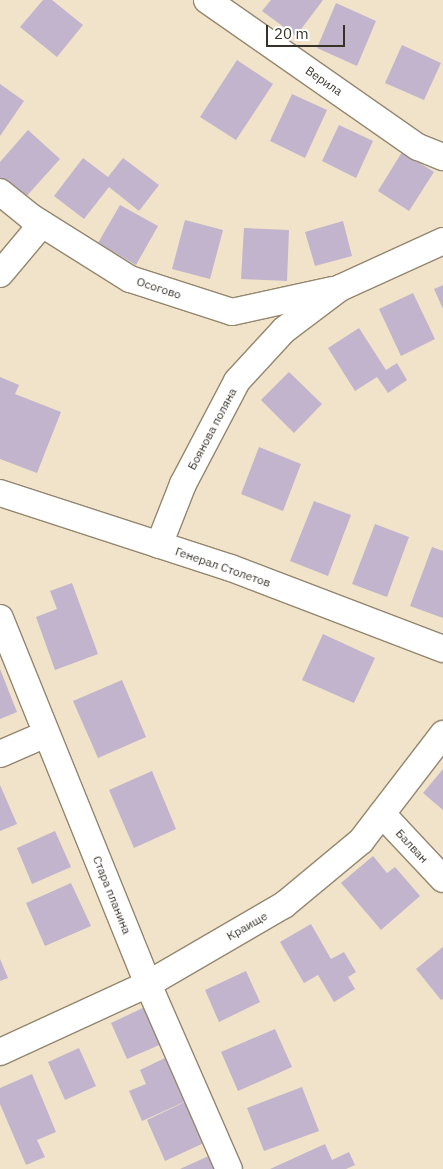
<!DOCTYPE html>
<meta charset="utf-8">
<style>
body{margin:0}
#map{position:relative;width:443px;height:1169px;overflow:hidden;background:#f1e3ca;font-family:"IBM Plex Sans",sans-serif}
div>[style]{position:absolute}
[style*='--x']{left:calc(var(--x)*1px);top:calc(var(--y)*1px);width:calc(var(--w)*1px);rotate:calc(var(--a)*1deg)}
.building>*{inset:0;background:#c1b4cc}
.roads{filter:drop-shadow(1px 0 #93866f) drop-shadow(-1px 0 #93866f) drop-shadow(0 1px #93866f) drop-shadow(0 -1px #93866f)}
.street>*{height:26px;margin:-13px;padding:0 13px;transform-origin:13px;border-radius:13px;background:#fff}
span{translate:-50% -50%;white-space:nowrap;text-align:center;line-height:1.15;-webkit-text-stroke:4.5px #fff;paint-order:stroke}
.street-label{font-size:12px;color:#373228}
.scale{position:absolute;left:266px;top:25px;width:79px;height:22px;box-sizing:border-box;border:2px solid #373228;border-top:0;padding-left:6px;font-size:15px;line-height:18px;white-space:nowrap;color:#373228;-webkit-text-stroke:4px #fff;paint-order:stroke}
</style>
<div id="map">
<div class="building">
<div style="clip-path:polygon(43px 0,52px 0,83px 25px,57px 57px,20px 27px)"></div>
<div style="clip-path:polygon(271px 0,323px 0,296px 36px,262px 11px)"></div>
<div style="clip-path:polygon(336px 3px,376px 21px,357px 66px,317px 48px)"></div>
<div style="clip-path:polygon(402px 45px,441px 63px,424px 100px,385px 83px)"></div>
<div style="clip-path:polygon(237px 60px,273px 84px,236px 140px,200px 117px)"></div>
<div style="clip-path:polygon(0 84px,24px 101px,0 136px)"></div>
<div style="clip-path:polygon(292px 94px,327px 110px,305px 158px,270px 141px)"></div>
<div style="clip-path:polygon(339px 125px,373px 141px,356px 178px,322px 161px)"></div>
<div style="clip-path:polygon(28px 130px,60px 159px,24px 199px,0 178px,0 162px)"></div>
<div style="clip-path:polygon(402px 152px,434px 172px,409px 211px,378px 191px)"></div>
<div style="clip-path:polygon(83px 158px,108px 177px,123px 158px,159px 185px,139px 211px,109px 187px,84px 219px,54px 196px)"></div>
<div style="clip-path:polygon(120px 205px,158px 226px,136px 265px,98px 243px)"></div>
<div style="clip-path:polygon(185px 220px,223px 230px,210px 279px,172px 269px)"></div>
<div style="clip-path:polygon(343px 221px,352px 256px,315px 266px,305px 232px)"></div>
<div style="clip-path:polygon(244px 228px,289px 230px,287px 281px,241px 279px)"></div>
<div style="clip-path:polygon(443px 285px,443px 309px,434px 289px)"></div>
<div style="clip-path:polygon(413px 293px,435px 339px,401px 356px,379px 309px)"></div>
<div style="clip-path:polygon(359px 328px,386px 370px,397px 363px,407px 380px,388px 393px,377px 377px,355px 391px,328px 348px)"></div>
<div style="clip-path:polygon(289px 372px,322px 404px,294px 433px,261px 400px)"></div>
<div style="clip-path:polygon(0 377px,19px 385px,15px 394px,61px 412px,37px 473px,0 459px)"></div>
<div style="clip-path:polygon(259px 447px,301px 464px,283px 511px,241px 494px)"></div>
<div style="clip-path:polygon(314px 501px,351px 515px,328px 576px,290px 561px)"></div>
<div style="clip-path:polygon(375px 524px,409px 537px,387px 597px,352px 584px)"></div>
<div style="clip-path:polygon(432px 547px,443px 551px,443px 618px,410px 606px)"></div>
<div style="clip-path:polygon(72px 583px,98px 654px,55px 670px,36px 617px,57px 609px,50px 591px)"></div>
<div style="clip-path:polygon(323px 634px,375px 658px,354px 703px,302px 680px)"></div>
<div style="clip-path:polygon(0 669px,17px 712px,0 719px)"></div>
<div style="clip-path:polygon(122px 680px,146px 737px,98px 758px,73px 701px)"></div>
<div style="clip-path:polygon(443px 769px,443px 810px,423px 793px)"></div>
<div style="clip-path:polygon(152px 771px,176px 829px,134px 848px,109px 790px)"></div>
<div style="clip-path:polygon(0 785px,17px 824px,0 831px)"></div>
<div style="clip-path:polygon(55px 831px,71px 867px,32px 884px,17px 848px)"></div>
<div style="clip-path:polygon(373px 856px,387px 873px,395px 867px,420px 896px,381px 930px,341px 883px)"></div>
<div style="clip-path:polygon(71px 883px,91px 926px,45px 946px,26px 903px)"></div>
<div style="clip-path:polygon(311px 924px,331px 959px,344px 952px,356px 972px,348px 977px,355px 989px,334px 1002px,318px 975px,304px 983px,280px 942px)"></div>
<div style="clip-path:polygon(443px 947px,443px 999px,441px 1000px,416px 969px)"></div>
<div style="clip-path:polygon(0 959px,8px 978px,0 981px)"></div>
<div style="clip-path:polygon(246px 971px,260px 1002px,219px 1022px,205px 990px)"></div>
<div style="clip-path:polygon(147px 1006px,164px 1043px,127px 1059px,111px 1023px)"></div>
<div style="clip-path:polygon(275px 1029px,292px 1067px,238px 1091px,221px 1052px)"></div>
<div style="clip-path:polygon(79px 1048px,96px 1086px,65px 1100px,48px 1062px)"></div>
<div style="clip-path:polygon(165px 1058px,184px 1102px,142px 1121px,129px 1091px,146px 1084px,140px 1070px)"></div>
<div style="clip-path:polygon(32px 1074px,56px 1132px,37px 1140px,45px 1157px,26px 1165px,0 1104px,0 1088px)"></div>
<div style="clip-path:polygon(302px 1087px,319px 1131px,264px 1151px,247px 1108px)"></div>
<div style="clip-path:polygon(187px 1101px,206px 1142px,165px 1161px,147px 1120px)"></div>
<div style="clip-path:polygon(325px 1144px,332px 1160px,349px 1152px,355px 1165px,346px 1169px,270px 1169px)"></div>
<div style="clip-path:polygon(213px 1154px,219px 1169px,180px 1169px)"></div>
</div>
<div class="roads">
<div class="street">
<div style="--x:207;--y:0;--w:257;--a:34.9"></div>
<div style="--x:418;--y:147;--w:27;--a:22"></div>
<div style="--x:0;--y:192;--w:40;--a:39"></div>
<div style="--x:31;--y:217;--w:117;--a:32.1"></div>
<div style="--x:130;--y:279;--w:107;--a:17.9"></div>
<div style="--x:232;--y:312;--w:102;--a:-12.4"></div>
<div style="--x:0;--y:274;--w:65;--a:-50"></div>
<div style="--x:0;--y:493;--w:243;--a:18"></div>
<div style="--x:231;--y:568;--w:227;--a:20.9"></div>
<div style="--x:159;--y:545;--w:66;--a:-68.5"></div>
<div style="--x:183;--y:484;--w:116;--a:-62.3"></div>
<div style="--x:237;--y:381;--w:69;--a:-47.3"></div>
<div style="--x:284;--y:330;--w:70;--a:-36.9"></div>
<div style="--x:340;--y:288;--w:113;--a:-24.5"></div>
<div style="--x:0;--y:618;--w:395;--a:68"></div>
<div style="--x:148;--y:984;--w:202;--a:66.4"></div>
<div style="--x:0;--y:754;--w:50;--a:-23.5"></div>
<div style="--x:382;--y:814;--w:89;--a:46.8"></div>
<div style="--x:0;--y:1052;--w:163;--a:-24.7"></div>
<div style="--x:148;--y:984;--w:157;--a:-30.2"></div>
<div style="--x:284;--y:905;--w:100;--a:-39.7"></div>
<div style="--x:361;--y:841;--w:135;--a:-52.5"></div>
</div>
</div>
<div class="street-label">
<span style="left:324px;top:81px;rotate:35deg">Верила</span>
<span style="left:159px;top:288px;rotate:18deg">Осогово</span>
<span style="left:212px;top:429px;rotate:-62deg">Боянова поляна</span>
<span style="left:223px;top:567px;rotate:19deg">Генерал Столетов</span>
<span style="left:412px;top:846px;rotate:47deg">Балван</span>
<span style="left:112px;top:895px;rotate:68deg">Стара планина</span>
<span style="left:247px;top:926px;rotate:-30deg">Краище</span>
</div>
<div class="scale">20 m</div>
</div>
